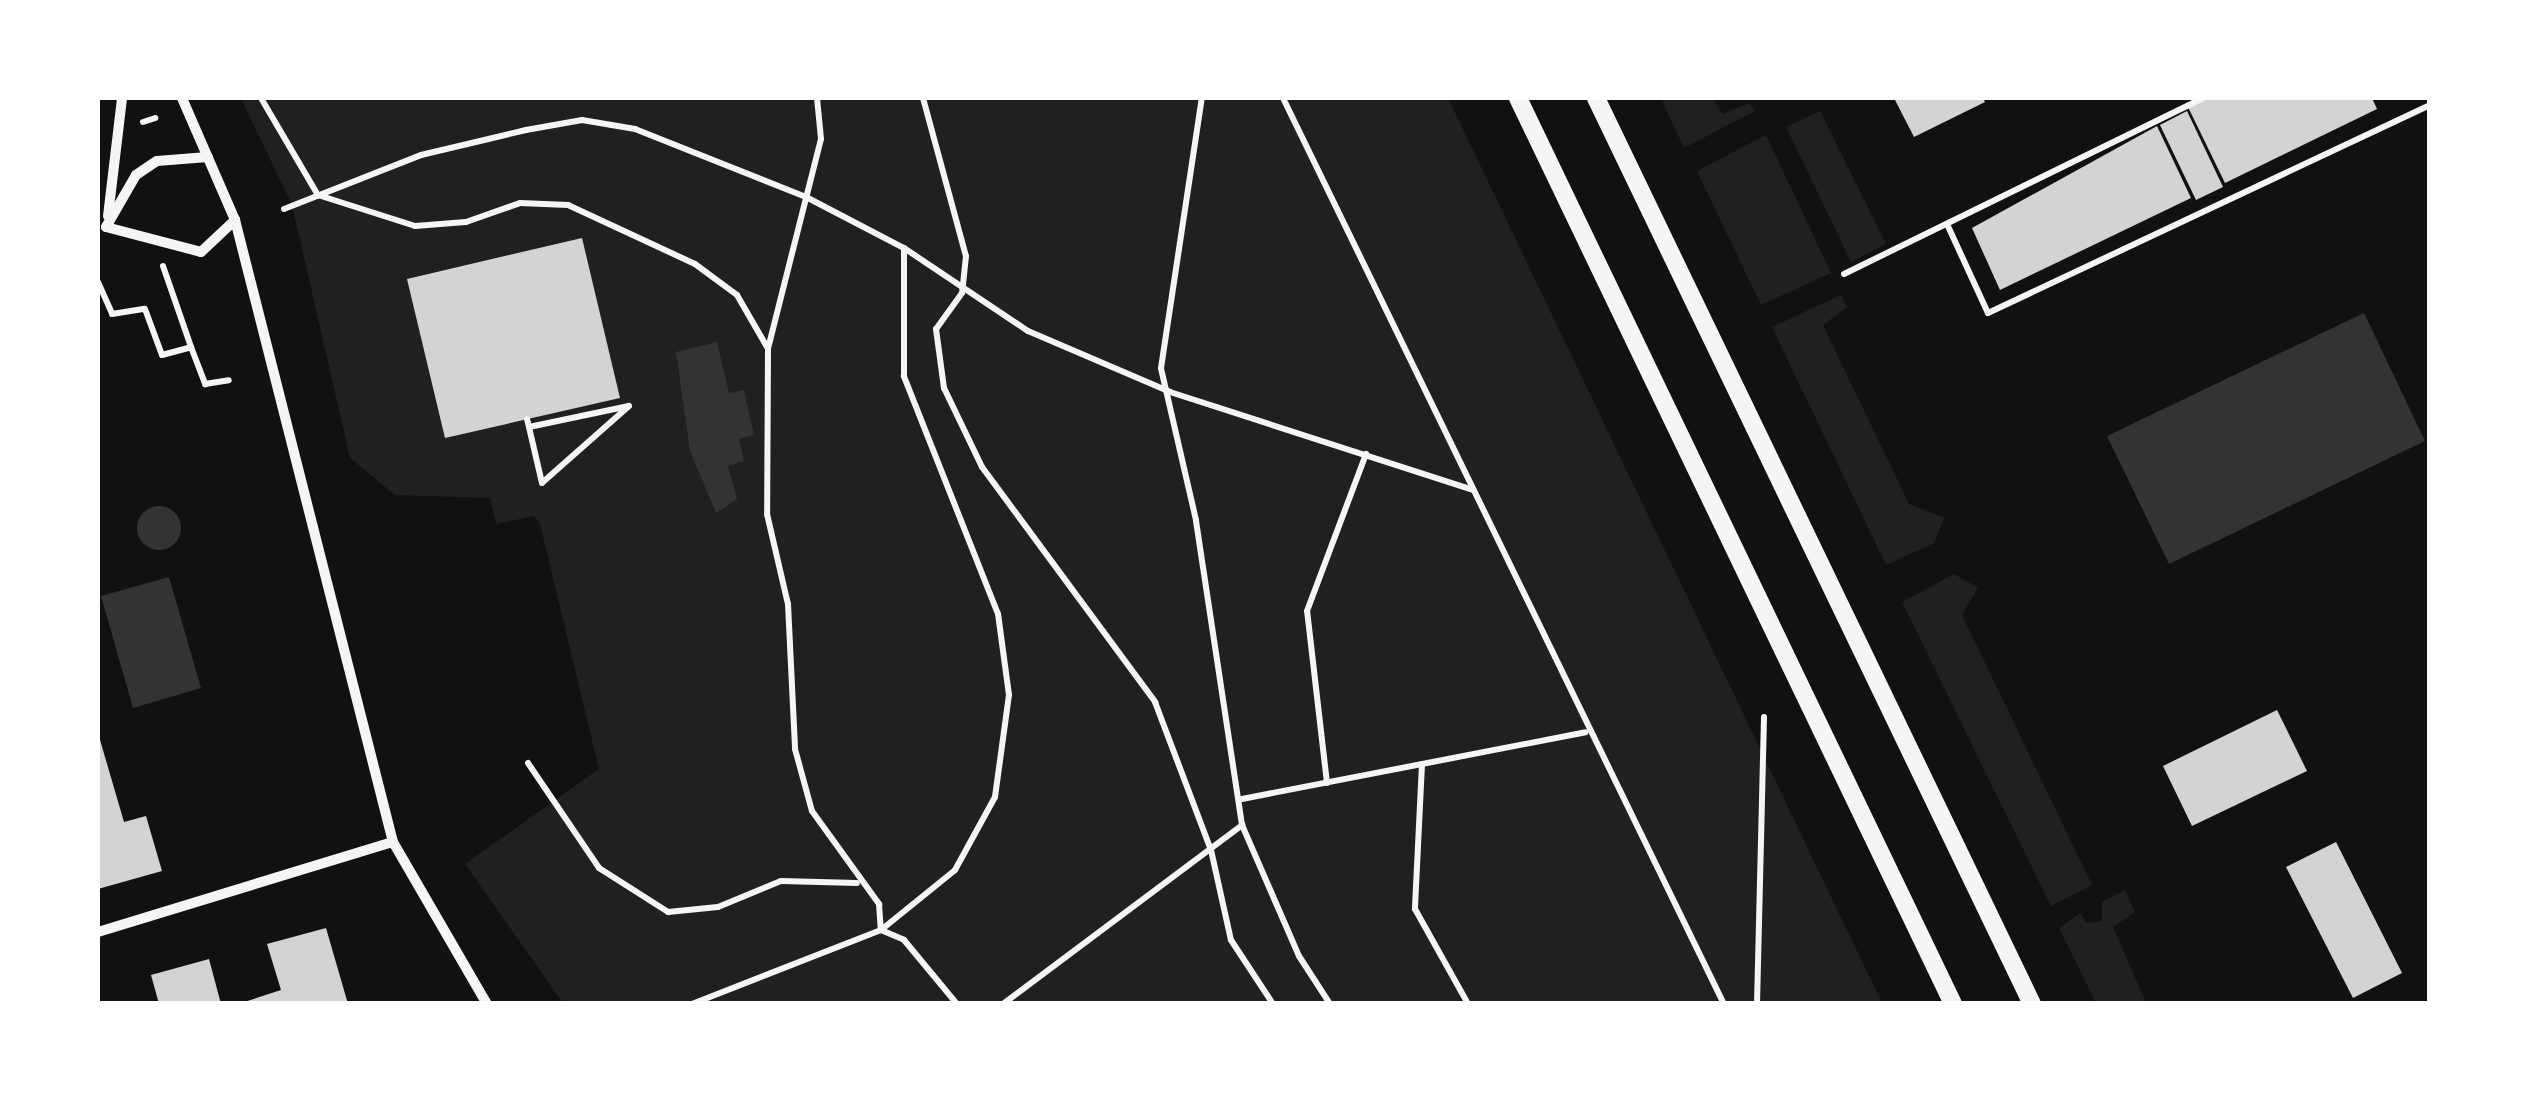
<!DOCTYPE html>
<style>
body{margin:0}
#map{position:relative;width:2527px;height:1101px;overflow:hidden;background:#111;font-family:"PT Sans Narrow",sans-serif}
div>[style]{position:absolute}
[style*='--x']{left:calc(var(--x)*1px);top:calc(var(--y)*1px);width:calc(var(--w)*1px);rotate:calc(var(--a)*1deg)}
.green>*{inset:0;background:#202020}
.water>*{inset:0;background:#333}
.round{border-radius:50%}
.building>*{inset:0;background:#d3d3d3}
.path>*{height:6px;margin:-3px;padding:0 3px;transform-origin:3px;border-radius:3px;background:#f5f5f5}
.minor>*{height:10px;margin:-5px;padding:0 5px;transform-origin:5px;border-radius:5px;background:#f5f5f5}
.tertiary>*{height:18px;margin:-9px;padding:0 9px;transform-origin:9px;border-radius:9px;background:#f5f5f5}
span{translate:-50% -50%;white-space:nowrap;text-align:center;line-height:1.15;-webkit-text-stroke:8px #fff;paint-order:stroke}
.frame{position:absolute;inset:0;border:100px solid #fff;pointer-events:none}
</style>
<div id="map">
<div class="green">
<div style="clip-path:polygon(241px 98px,1448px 98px,1882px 1003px,563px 1003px,465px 864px,599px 769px,540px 524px,534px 516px,496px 524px,490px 498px,395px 495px,350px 458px,292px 205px)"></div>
<div style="clip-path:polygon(1661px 98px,1713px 98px,1722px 114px,1750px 103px,1755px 111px,1684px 148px)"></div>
<div style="clip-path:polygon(1820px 111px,1886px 244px,1851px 262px,1786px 127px)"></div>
<div style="clip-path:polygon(1766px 135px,1831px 273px,1761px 305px,1697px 171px)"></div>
<div style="clip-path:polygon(1841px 295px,1847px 307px,1823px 325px,1909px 504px,1944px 518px,1934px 543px,1886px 565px,1772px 327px)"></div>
<div style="clip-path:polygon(1954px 574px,1978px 588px,1962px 615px,2092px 885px,2051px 906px,1902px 602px)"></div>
<div style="clip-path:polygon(2125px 890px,2135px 912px,2113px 927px,2146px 1003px,2096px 1003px,2059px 928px,2080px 913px,2086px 923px,2102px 921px,2102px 902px)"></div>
</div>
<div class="water">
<div style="clip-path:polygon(2364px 313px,2425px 441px,2169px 564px,2107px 436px)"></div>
<div style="clip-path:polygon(717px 342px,729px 393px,744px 390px,754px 435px,739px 439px,744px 461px,728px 466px,737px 499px,716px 513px,690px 451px,676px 352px)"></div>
<div class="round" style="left:137px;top:506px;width:44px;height:44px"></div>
<div style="clip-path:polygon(169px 577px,201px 688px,133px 708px,101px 596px)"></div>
</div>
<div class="building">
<div style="clip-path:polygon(1894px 98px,1983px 98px,1985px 102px,1914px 137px)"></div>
<div style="clip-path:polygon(2207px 98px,2372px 98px,2377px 109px,2225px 183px,2188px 107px)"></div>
<div style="clip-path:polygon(2187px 111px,2223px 187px,2196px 200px,2160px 125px)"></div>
<div style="clip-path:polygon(2157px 126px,2191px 198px,2000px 290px,1972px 228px)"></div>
<div style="clip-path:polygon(582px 238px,620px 398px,445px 438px,407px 279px)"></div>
<div style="clip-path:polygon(2277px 710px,2307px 771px,2192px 826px,2163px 766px)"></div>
<div style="clip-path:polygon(98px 733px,124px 822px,146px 816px,162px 871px,98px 889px)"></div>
<div style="clip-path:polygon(2336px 842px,2402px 973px,2353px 998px,2286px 867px)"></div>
<div style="clip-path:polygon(326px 928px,348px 1004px,238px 1004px,281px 990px,267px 944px)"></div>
<div style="clip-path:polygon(209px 959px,221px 1004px,159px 1004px,151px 975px)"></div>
</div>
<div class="path">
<div style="--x:261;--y:98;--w:113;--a:59.6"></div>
<div style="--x:318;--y:195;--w:102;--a:17.7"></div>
<div style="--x:415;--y:226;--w:51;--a:-4.5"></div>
<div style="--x:466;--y:222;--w:57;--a:-19.4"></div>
<div style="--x:520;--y:203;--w:48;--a:2.4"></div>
<div style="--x:568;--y:205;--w:140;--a:24.9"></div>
<div style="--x:695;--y:264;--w:52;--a:36.4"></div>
<div style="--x:737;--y:295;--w:60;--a:60"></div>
<div style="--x:817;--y:98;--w:41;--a:84.4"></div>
<div style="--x:821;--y:139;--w:216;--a:104.2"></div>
<div style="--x:768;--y:348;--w:166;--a:90.3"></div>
<div style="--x:767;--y:514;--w:92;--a:76.9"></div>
<div style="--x:788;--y:604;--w:145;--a:87.2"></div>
<div style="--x:795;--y:749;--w:64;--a:74.7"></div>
<div style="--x:812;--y:811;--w:115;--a:54.2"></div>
<div style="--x:879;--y:904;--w:26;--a:86"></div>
<div style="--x:881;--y:930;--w:95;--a:-39"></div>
<div style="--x:955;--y:870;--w:83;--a:-61.3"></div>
<div style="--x:995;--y:797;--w:103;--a:-82.2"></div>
<div style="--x:1009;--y:695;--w:82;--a:-97.7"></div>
<div style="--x:998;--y:614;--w:256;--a:-111.6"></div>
<div style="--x:904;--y:376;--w:128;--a:-90"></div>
<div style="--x:923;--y:98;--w:164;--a:74.8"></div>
<div style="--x:966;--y:256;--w:37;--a:96"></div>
<div style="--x:962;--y:293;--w:44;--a:125.8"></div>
<div style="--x:936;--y:329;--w:60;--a:82.3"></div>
<div style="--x:944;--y:388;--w:88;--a:64.3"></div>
<div style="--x:982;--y:467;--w:292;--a:53.6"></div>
<div style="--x:1155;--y:702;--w:158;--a:69.3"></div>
<div style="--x:1211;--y:850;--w:92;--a:77.5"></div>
<div style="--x:1231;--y:940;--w:77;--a:56.7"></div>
<div style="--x:1283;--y:98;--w:1008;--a:64.05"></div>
<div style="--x:143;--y:122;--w:13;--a:-18"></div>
<div style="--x:284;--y:209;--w:147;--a:-21.5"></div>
<div style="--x:421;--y:155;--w:108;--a:-13.4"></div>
<div style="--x:526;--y:130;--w:57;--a:-10.1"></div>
<div style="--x:582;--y:120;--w:54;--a:9.6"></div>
<div style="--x:635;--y:129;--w:184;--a:21.7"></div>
<div style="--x:806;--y:197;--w:110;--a:27.5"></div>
<div style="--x:904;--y:248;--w:149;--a:33.8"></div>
<div style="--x:1028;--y:331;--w:155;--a:23.2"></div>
<div style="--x:1170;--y:392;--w:319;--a:17.9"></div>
<div style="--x:1947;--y:224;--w:98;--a:65.3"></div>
<div style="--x:1988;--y:313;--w:488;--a:-25.2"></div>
<div style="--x:163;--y:266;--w:86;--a:70.9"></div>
<div style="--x:1844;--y:274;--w:400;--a:-26.1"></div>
<div style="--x:98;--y:282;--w:35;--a:66"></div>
<div style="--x:112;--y:314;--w:33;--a:-9"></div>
<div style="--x:145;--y:309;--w:49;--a:69.7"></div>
<div style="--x:162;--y:355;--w:30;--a:-15"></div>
<div style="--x:191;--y:347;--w:40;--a:69"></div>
<div style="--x:205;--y:384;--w:24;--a:-9"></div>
<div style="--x:527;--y:419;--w:8;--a:76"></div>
<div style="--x:529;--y:427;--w:102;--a:-11.9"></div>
<div style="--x:629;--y:406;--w:116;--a:138.5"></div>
<div style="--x:542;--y:483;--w:57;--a:-103.1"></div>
<div style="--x:528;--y:763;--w:127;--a:55.9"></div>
<div style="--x:599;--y:868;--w:82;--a:32.5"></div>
<div style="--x:668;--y:912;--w:50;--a:-5.7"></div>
<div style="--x:718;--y:907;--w:68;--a:-22.4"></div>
<div style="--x:781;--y:881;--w:76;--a:1.5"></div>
<div style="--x:1422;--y:764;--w:145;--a:92.8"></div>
<div style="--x:1415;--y:909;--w:109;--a:60.8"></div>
<div style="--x:1327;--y:783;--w:173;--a:-96.6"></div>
<div style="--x:1307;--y:611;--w:168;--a:-69.4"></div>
<div style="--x:1242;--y:799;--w:350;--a:-11"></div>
<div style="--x:1242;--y:825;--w:143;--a:66.5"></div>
<div style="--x:1299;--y:956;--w:57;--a:57.1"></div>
<div style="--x:692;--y:1004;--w:203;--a:-21.4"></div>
<div style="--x:881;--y:930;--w:25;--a:23"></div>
<div style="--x:904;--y:940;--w:83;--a:50.4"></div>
<div style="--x:1003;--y:1004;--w:299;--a:-36.8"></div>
<div style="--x:1242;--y:825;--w:308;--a:-98.6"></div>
<div style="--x:1196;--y:520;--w:156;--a:-103"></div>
<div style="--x:1161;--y:368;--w:273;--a:-81.4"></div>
<div style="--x:1757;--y:1004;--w:287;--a:-88.6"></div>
</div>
<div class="minor">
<div style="--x:182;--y:98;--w:133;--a:66.5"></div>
<div style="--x:235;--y:220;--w:642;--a:75.75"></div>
<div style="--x:393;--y:842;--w:187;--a:59.9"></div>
<div style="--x:108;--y:216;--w:119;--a:-83.2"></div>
<div style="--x:106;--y:227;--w:98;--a:14.7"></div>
<div style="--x:201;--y:252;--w:47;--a:-43.3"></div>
<div style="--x:106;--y:227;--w:60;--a:-60"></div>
<div style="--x:136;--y:175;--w:25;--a:-34"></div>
<div style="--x:157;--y:161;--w:51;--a:-4.5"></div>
<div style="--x:98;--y:932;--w:308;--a:-17"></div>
</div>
<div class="tertiary">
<div style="--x:1518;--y:98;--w:1005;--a:64.35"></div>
<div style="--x:1596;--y:98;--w:1005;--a:64.3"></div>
</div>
<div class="frame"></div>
</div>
